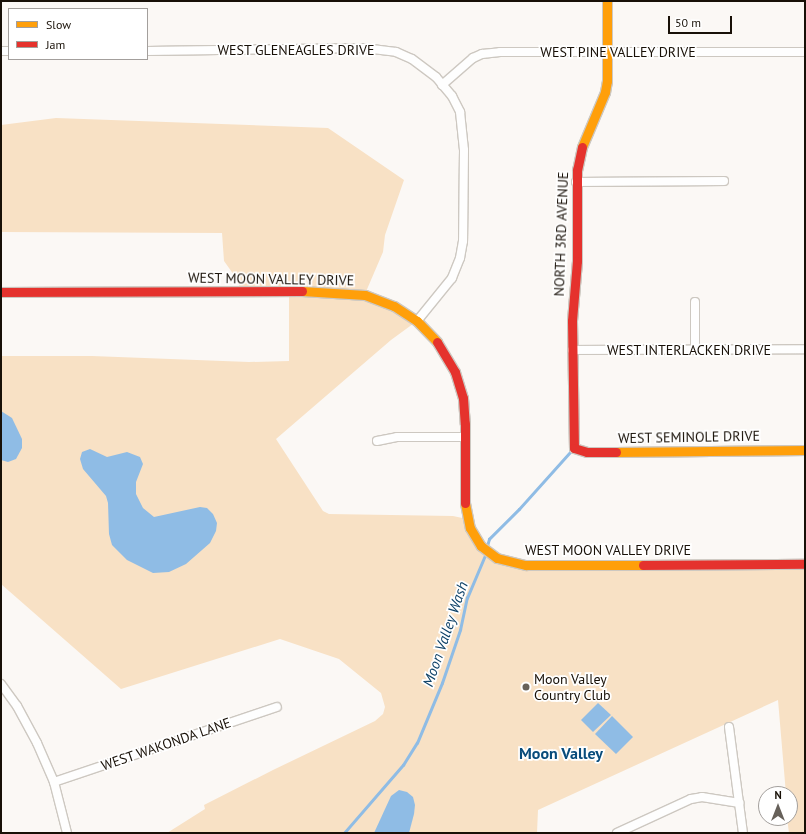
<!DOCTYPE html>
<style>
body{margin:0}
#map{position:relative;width:806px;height:834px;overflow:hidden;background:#fbf8f5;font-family:"PT Sans",sans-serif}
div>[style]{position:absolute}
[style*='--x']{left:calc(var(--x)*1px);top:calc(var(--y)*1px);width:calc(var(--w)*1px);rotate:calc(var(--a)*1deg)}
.green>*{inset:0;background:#f8e1c5}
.water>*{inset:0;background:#8fbce5}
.stream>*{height:2.5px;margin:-1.25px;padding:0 1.25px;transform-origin:1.25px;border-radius:1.25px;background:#8fbce5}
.roads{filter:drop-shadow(1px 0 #cdc8c1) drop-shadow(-1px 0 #cdc8c1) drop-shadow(0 1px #cdc8c1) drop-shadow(0 -1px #cdc8c1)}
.street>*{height:8px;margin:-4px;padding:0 4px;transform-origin:4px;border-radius:4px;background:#fefefe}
.slow>*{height:9px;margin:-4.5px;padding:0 4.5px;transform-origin:4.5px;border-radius:4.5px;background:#ff9f0a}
.jam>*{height:9px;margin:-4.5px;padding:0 4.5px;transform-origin:4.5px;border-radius:4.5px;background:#e5322d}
.dots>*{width:11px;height:11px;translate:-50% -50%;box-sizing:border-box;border:2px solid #fff;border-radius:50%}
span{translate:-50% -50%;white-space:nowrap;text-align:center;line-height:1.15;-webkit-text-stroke:3.5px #fff;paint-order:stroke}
.street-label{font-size:14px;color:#181007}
.poi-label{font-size:14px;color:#181007}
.left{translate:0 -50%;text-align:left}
.water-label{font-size:15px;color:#0e4167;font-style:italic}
.quarter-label{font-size:16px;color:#094c7b;font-weight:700}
.frame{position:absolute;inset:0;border:2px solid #181007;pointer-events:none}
.legend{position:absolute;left:8px;top:8px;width:140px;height:52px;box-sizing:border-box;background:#fff;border:1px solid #a39f9c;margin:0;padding:5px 7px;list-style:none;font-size:12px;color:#181007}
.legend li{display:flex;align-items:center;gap:8px;height:20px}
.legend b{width:20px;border:1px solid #a39f9c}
.north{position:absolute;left:758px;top:786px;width:40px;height:40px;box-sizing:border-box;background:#fff;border:1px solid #a39f9c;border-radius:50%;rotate:0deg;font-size:11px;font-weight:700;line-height:16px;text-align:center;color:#181007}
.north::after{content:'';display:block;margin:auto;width:14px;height:18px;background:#67615a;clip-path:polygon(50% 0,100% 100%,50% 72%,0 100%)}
.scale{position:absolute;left:668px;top:16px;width:64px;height:18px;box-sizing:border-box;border:2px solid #181007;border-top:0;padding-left:5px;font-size:12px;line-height:14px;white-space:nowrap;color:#181007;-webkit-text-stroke:3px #fff;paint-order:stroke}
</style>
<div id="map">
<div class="green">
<div style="clip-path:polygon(56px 118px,328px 128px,404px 180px,385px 235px,383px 252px,365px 294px,417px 321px,391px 340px,276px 439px,323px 511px,329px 514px,453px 516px,467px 519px,481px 546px,516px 563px,805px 564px,805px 833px,789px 833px,787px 818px,790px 818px,790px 794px,786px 794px,778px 700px,538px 810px,537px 833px,167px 833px,205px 809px,204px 805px,273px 770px,375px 721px,383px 714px,385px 707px,381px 693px,339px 659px,280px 639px,121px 689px,1px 584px,1px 356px,92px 356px,249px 362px,289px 361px,289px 292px,239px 292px,239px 282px,224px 261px,222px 233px,1px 232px,1px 125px)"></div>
</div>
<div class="water">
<div style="clip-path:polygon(1px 411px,12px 418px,22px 439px,22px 448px,16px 459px,8px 462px,1px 460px)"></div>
<div style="clip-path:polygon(90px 449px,107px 457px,127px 452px,140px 457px,143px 464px,136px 482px,136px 494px,143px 508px,154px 517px,200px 507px,207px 508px,213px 514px,217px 523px,216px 531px,210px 543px,186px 564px,169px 572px,153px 573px,127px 560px,112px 545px,109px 534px,108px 503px,106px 496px,83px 469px,80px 459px,82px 452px)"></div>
<div style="clip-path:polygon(598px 703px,611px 715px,593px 732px,581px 720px)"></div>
<div style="clip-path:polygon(612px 716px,633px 737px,616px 754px,595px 734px)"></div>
<div style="clip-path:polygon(399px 790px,407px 792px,413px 797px,415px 805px,414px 814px,409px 833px,374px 833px,391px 796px)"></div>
</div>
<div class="stream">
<div style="--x:487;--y:546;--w:7;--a:-74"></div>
<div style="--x:489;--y:539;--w:42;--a:-45"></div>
<div style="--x:519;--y:509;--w:79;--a:-48.1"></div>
<div style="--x:344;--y:833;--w:90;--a:-49.1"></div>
<div style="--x:403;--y:765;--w:26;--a:-58"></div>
<div style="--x:417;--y:743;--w:65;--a:-67.4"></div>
<div style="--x:442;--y:683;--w:56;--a:-71.2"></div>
<div style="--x:460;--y:630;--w:33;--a:-78"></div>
<div style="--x:467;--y:598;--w:49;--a:-67.1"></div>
</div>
<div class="roads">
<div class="street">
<div style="--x:1;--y:51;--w:8;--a:0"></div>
<div style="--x:147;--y:51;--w:217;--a:-0.8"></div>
<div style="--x:364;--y:48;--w:32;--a:7"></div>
<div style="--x:396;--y:52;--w:17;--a:24"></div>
<div style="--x:412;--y:59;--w:30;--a:37"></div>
<div style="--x:436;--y:77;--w:25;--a:50"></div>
<div style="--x:452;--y:96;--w:18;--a:63"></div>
<div style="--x:460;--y:112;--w:38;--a:84"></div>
<div style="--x:464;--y:150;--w:91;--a:90.6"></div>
<div style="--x:463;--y:241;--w:17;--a:100"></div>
<div style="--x:460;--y:258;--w:22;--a:112"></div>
<div style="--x:452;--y:278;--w:55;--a:129.1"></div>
<div style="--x:442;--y:85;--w:41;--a:-41.1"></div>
<div style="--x:473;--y:58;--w:10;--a:-24"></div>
<div style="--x:482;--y:54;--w:18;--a:-6"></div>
<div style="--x:500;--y:52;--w:305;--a:0"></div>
<div style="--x:576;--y:182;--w:148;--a:-0.4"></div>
<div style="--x:695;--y:302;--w:48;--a:90"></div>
<div style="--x:572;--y:350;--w:233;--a:-0.2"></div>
<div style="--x:377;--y:441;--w:20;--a:-11"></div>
<div style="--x:397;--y:437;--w:68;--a:0"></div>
<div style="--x:1;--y:684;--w:27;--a:54"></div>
<div style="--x:17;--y:706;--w:42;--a:61.6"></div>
<div style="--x:37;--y:743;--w:43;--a:66.4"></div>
<div style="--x:54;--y:782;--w:53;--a:75.7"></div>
<div style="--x:729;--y:727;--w:107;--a:82.5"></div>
<div style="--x:54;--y:782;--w:235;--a:-18.6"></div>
<div style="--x:617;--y:833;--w:81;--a:-24.7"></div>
<div style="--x:691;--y:799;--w:11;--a:-10"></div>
<div style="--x:702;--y:797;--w:38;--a:9"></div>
</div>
<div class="slow">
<div style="--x:582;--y:147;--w:60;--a:-67.3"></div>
<div style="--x:605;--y:92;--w:11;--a:-80"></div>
<div style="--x:607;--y:81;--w:80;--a:-90"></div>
<div style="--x:302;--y:291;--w:63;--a:3.6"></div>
<div style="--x:365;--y:295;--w:31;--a:21"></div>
<div style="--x:394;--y:306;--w:27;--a:33"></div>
<div style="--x:417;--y:321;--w:29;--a:46"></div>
<div style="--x:616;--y:452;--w:189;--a:-0.6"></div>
<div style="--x:465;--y:503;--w:25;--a:79"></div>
<div style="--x:470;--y:528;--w:21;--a:59"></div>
<div style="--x:481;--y:546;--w:20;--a:37"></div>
<div style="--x:497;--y:558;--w:30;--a:14"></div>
<div style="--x:526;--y:565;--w:117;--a:0"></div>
</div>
<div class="jam">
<div style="--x:582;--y:147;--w:24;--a:102"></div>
<div style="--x:577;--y:170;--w:91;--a:90"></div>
<div style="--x:577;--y:261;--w:60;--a:94.8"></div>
<div style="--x:572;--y:321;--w:127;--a:89.1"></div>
<div style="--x:574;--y:448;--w:14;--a:17"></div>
<div style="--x:587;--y:452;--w:29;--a:0"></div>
<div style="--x:1;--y:292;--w:301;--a:-0.2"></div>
<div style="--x:437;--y:342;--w:35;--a:59"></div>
<div style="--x:455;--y:372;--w:27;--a:73"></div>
<div style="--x:463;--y:398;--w:26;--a:86"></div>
<div style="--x:465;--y:424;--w:79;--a:90"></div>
<div style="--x:643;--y:565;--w:162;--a:-0.4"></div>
</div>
</div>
<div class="dots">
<div style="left:526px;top:687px;background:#67615a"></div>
</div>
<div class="street-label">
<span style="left:296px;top:50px">WEST GLENEAGLES DRIVE</span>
<span style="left:618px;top:52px">WEST PINE VALLEY DRIVE</span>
<span style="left:561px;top:234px;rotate:-88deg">NORTH 3RD AVENUE</span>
<span style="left:271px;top:279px;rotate:1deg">WEST MOON VALLEY DRIVE</span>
<span style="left:689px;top:350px">WEST INTERLACKEN DRIVE</span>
<span style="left:689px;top:437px;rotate:-1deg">WEST SEMINOLE DRIVE</span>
<span style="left:608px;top:550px">WEST MOON VALLEY DRIVE</span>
<span style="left:166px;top:744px;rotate:-19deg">WEST WAKONDA LANE</span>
</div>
<div class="poi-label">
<span class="left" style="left:534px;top:687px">Moon Valley<br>Country Club</span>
</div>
<div class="water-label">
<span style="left:445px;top:634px;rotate:-71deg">Moon Valley Wash</span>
</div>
<div class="quarter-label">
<span style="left:561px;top:753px">Moon Valley</span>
</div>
<div class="frame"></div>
<ul class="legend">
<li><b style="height:5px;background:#ff9f0a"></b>Slow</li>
<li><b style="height:5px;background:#e5322d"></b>Jam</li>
</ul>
<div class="north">N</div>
<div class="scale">50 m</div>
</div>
